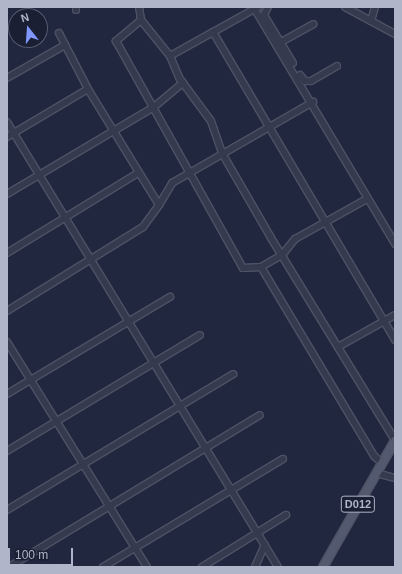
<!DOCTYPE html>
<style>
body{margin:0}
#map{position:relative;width:402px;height:574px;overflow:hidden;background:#21273e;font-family:Arial,sans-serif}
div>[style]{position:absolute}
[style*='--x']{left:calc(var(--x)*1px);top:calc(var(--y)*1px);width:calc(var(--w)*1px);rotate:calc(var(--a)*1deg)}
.roads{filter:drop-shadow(1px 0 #4d5266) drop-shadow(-1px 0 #4d5266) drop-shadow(0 1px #4d5266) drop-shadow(0 -1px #4d5266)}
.minor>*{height:6px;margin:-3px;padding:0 3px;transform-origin:3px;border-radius:3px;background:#353a4e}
.major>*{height:8px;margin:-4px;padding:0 4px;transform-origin:4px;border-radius:4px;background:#53596e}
span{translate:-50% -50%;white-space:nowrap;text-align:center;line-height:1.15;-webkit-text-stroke:3px #1a1f33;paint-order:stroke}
.shield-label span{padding:1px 3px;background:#1a1f33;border:1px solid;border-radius:3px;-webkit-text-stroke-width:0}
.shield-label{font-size:11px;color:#b1b5ca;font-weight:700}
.frame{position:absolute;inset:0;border:8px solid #b1b5ca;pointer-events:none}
.north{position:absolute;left:8px;top:8px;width:40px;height:40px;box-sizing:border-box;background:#1a1f33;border:1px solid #565b6f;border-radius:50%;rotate:343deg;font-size:11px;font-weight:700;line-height:16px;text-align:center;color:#b1b5ca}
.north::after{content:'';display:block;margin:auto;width:14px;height:18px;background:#8097ff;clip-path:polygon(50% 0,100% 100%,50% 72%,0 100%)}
.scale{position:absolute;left:8px;top:548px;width:65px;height:18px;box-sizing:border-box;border:2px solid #b1b5ca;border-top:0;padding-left:5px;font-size:12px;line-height:14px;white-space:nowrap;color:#b1b5ca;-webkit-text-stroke:3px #1a1f33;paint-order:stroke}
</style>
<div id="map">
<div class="roads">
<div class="minor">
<div style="--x:76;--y:7;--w:3;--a:90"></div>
<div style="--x:139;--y:7;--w:13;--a:81"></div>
<div style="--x:141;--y:20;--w:33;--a:140"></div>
<div style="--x:116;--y:41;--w:260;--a:60.8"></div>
<div style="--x:243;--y:268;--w:18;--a:-3"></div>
<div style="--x:261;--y:267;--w:24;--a:-30"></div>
<div style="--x:282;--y:255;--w:21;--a:-51"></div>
<div style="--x:295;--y:239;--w:82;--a:-29.1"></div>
<div style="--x:258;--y:7;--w:51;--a:150.9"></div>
<div style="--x:213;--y:32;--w:358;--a:59.4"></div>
<div style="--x:268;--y:7;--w:9;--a:117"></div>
<div style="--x:264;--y:15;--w:56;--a:58.9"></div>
<div style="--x:345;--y:7;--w:57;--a:28.4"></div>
<div style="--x:254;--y:8;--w:275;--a:59.1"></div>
<div style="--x:141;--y:20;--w:46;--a:51.1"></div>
<div style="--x:170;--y:56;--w:49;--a:-29.2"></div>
<div style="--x:371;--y:21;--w:15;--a:-74"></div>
<div style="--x:281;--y:42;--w:37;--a:-29"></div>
<div style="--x:170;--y:56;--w:25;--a:67"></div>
<div style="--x:180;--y:79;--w:52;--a:53.6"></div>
<div style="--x:211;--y:121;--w:34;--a:71"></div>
<div style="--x:222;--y:153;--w:98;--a:60"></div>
<div style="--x:271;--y:238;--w:237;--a:58.5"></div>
<div style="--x:300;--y:75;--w:8;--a:50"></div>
<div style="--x:305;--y:81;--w:6;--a:0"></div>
<div style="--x:311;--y:81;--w:30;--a:-30"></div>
<div style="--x:7;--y:78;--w:67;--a:-29.6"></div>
<div style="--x:7;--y:122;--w:521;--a:58.66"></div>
<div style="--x:7;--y:137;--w:94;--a:-30.7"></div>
<div style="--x:7;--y:194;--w:171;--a:-30.6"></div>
<div style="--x:154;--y:107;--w:38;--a:-40"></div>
<div style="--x:159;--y:205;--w:26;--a:-59"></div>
<div style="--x:172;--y:183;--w:163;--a:-29.9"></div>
<div style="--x:7;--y:253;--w:153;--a:-31.4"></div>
<div style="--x:261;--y:267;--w:220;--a:59.1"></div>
<div style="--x:374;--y:456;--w:11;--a:41"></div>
<div style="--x:7;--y:311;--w:160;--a:-31.7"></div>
<div style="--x:143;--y:227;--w:27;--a:-54"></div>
<div style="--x:159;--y:205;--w:136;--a:-121.5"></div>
<div style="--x:88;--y:89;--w:63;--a:-117.4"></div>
<div style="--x:7;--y:342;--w:265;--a:58.1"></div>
<div style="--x:338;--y:347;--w:65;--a:-29.3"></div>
<div style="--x:7;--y:394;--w:190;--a:-30.8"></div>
<div style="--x:7;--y:451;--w:225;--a:-31"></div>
<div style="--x:376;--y:473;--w:20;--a:15"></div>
<div style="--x:7;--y:510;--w:264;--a:-31"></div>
<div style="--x:9;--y:567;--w:293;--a:-31.2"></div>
<div style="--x:103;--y:567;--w:210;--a:-31"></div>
<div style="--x:202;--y:567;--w:99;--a:-31.8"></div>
<div style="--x:255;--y:567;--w:24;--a:-66"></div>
</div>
<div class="major">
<div style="--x:323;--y:567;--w:145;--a:-60.3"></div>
</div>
</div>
<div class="shield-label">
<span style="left:358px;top:504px">D012</span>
</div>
<div class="frame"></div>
<div class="north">N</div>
<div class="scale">100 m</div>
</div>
